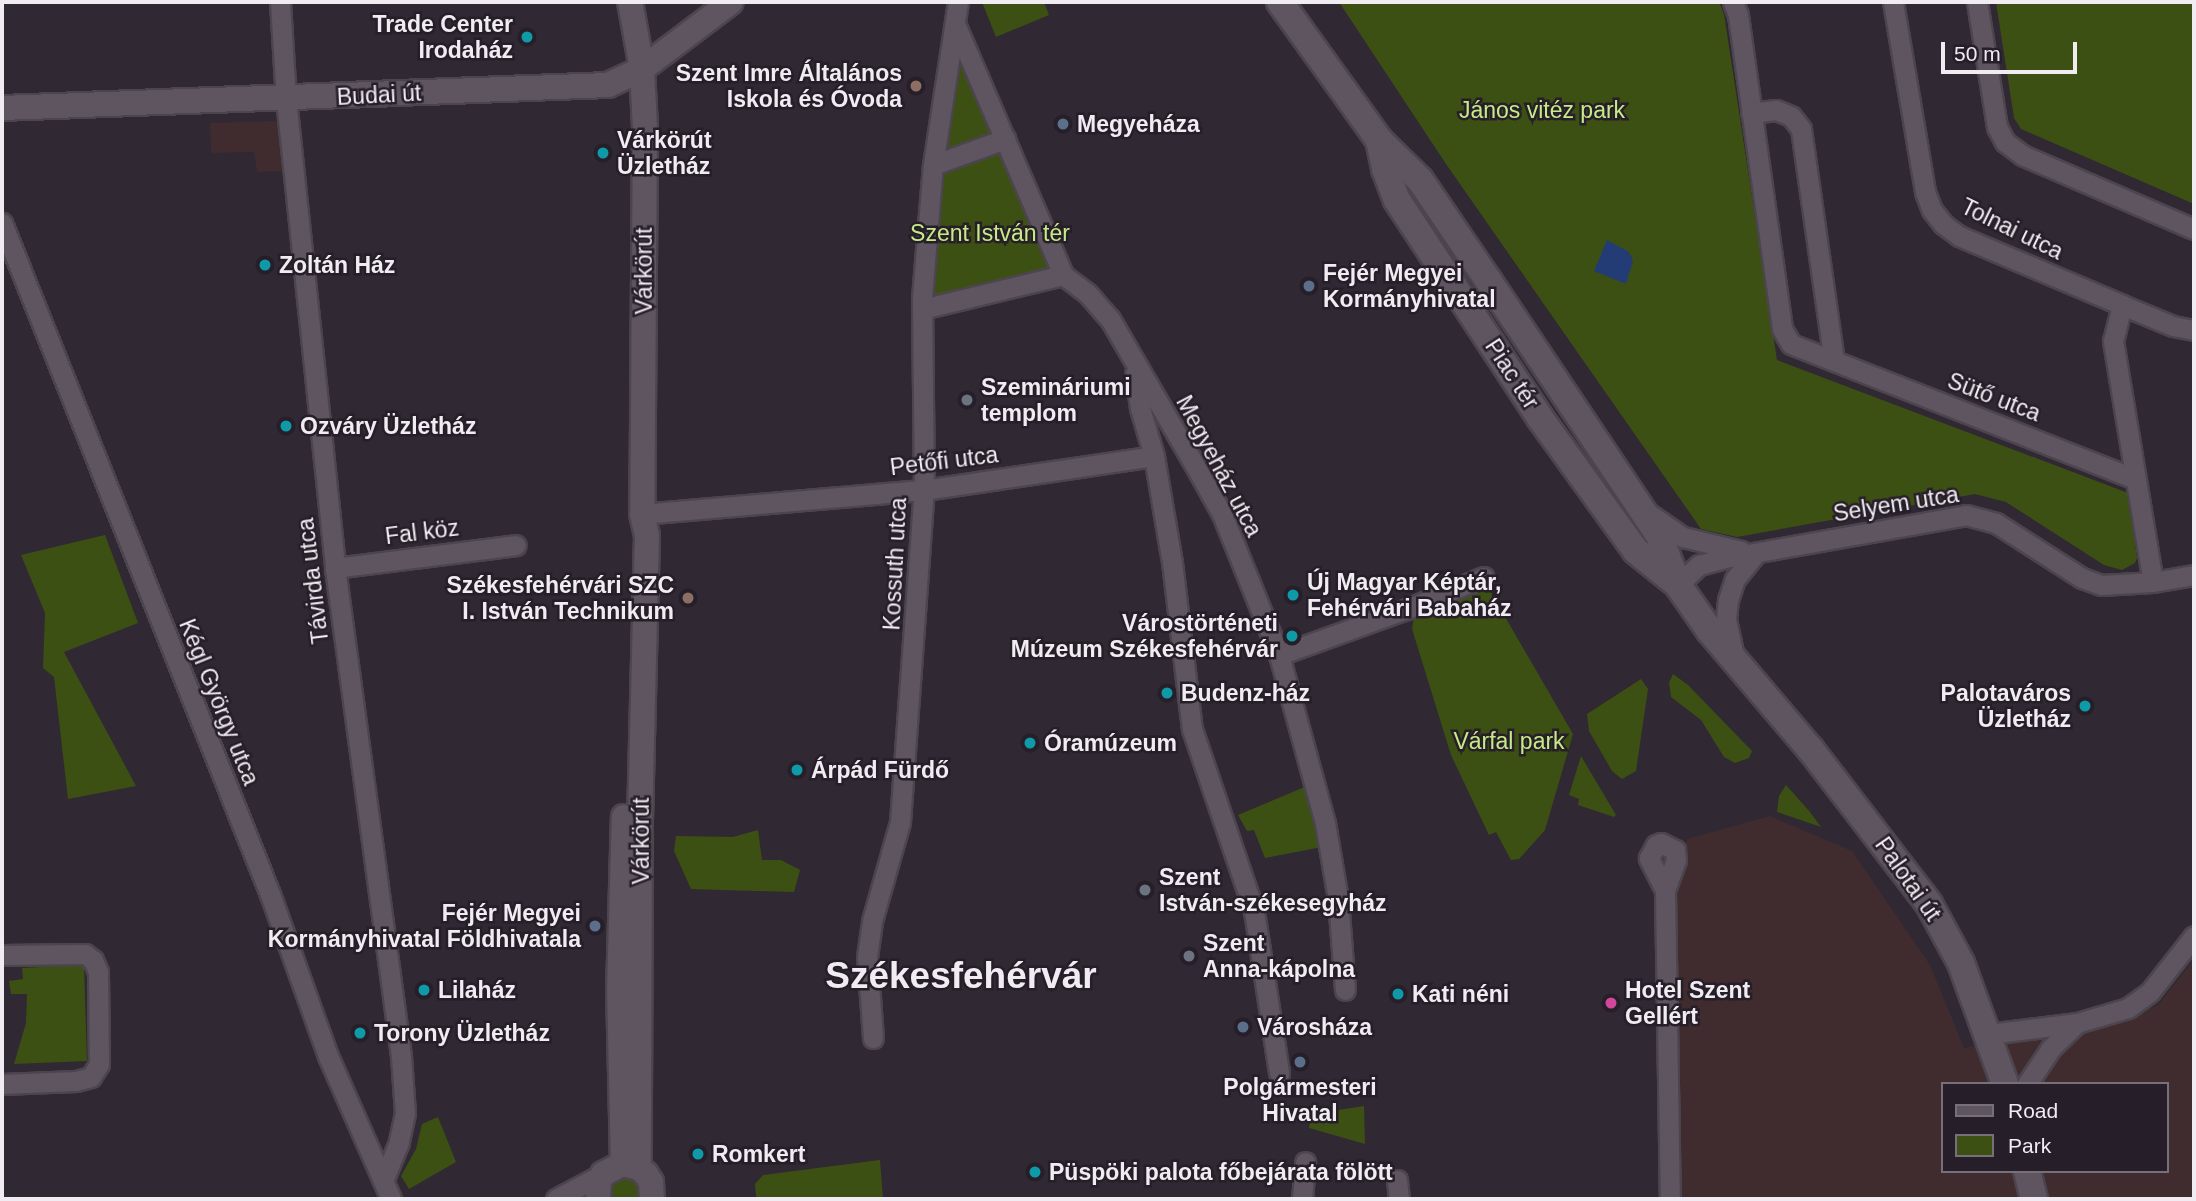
<!DOCTYPE html>
<meta charset="utf-8">
<style>
body{margin:0}
#map{position:relative;width:2196px;height:1201px;overflow:hidden;background:#302832;font-family:Arial,sans-serif}
div>[style]{position:absolute}
[style*='--x']{left:calc(var(--x)*1px);top:calc(var(--y)*1px);width:calc(var(--w)*1px);rotate:calc(var(--a)*1deg)}
.commercial>*{inset:0;background:#402c2f}
.green>*{inset:0;background:#3d5013}
.water>*{inset:0;background:#233c75}
.roads{filter:drop-shadow(2px 0 #4c454e) drop-shadow(-2px 0 #4c454e) drop-shadow(0 2px #4c454e) drop-shadow(0 -2px #4c454e)}
.minor>*{height:19px;margin:-9.5px;padding:0 9.5px;transform-origin:9.5px;border-radius:9.5px;background:#5e5561}
.tertiary>*{height:24px;margin:-12px;padding:0 12px;transform-origin:12px;border-radius:12px;background:#5e5561}
.secondary>*{height:26px;margin:-13px;padding:0 13px;transform-origin:13px;border-radius:13px;background:#5e5561}
.dots>*{width:19px;height:19px;translate:-50% -50%;box-sizing:border-box;border:4px solid #261e28;border-radius:50%}
span{translate:-50% -50%;white-space:nowrap;text-align:center;line-height:1.15;-webkit-text-stroke:5px #261e28;paint-order:stroke}
.poi-label{font-size:23px;color:#f1ebf2;font-weight:700}
.right{translate:-100% -50%;text-align:right}
.left{translate:0 -50%;text-align:left}
.street-label{font-size:23px;color:#f1ebf2}
.park-label{font-size:23px;color:#c6ea86}
.town-label{font-size:37px;color:#f1ebf2;font-weight:700}
.frame{position:absolute;inset:0;border:4px solid #f1ebf2;pointer-events:none}
.legend{position:absolute;left:1941px;top:1082px;width:228px;height:91px;box-sizing:border-box;background:#261e28;border:2px solid #777079;margin:0;padding:9px 12px;list-style:none;font-size:21px;color:#f1ebf2}
.legend li{display:flex;align-items:center;gap:14px;height:35px}
.legend b{width:35px;border:2px solid #777079}
.scale{position:absolute;left:1941px;top:42px;width:136px;height:32px;box-sizing:border-box;border:4px solid #f1ebf2;border-top:0;padding-left:9px;font-size:21px;line-height:24px;white-space:nowrap;color:#f1ebf2;-webkit-text-stroke:5px #261e28;paint-order:stroke}
</style>
<div id="map">
<div class="commercial">
<div style="clip-path:polygon(278px 121px,283px 171px,257px 172px,254px 152px,211px 153px,210px 123px)"></div>
<div style="clip-path:polygon(evenodd,1770px 816px,1852px 851px,1930px 965px,1964px 1048px,2118px 1021px,2158px 1005px,2194px 959px,2194px 1199px,1682px 1199px,1677px 894px,1687px 839px,1770px 816px,1942px 1084px,2166px 1084px,2166px 1171px,1942px 1171px,1942px 1084px)"></div>
</div>
<div class="green">
<div style="clip-path:polygon(982px 2px,1044px 2px,1049px 15px,996px 37px)"></div>
<div style="clip-path:polygon(1339px 2px,1719px 2px,1724px 14px,1777px 360px,2128px 493px,2137px 558px,2135px 563px,2122px 570px,2104px 565px,2006px 502px,1975px 494px,1737px 537px,1701px 529px,1446px 164px)"></div>
<div style="clip-path:polygon(1996px 2px,2194px 2px,2194px 204px,2021px 129px,2014px 118px)"></div>
<div style="clip-path:polygon(958px 54px,1060px 268px,933px 297px,943px 169px)"></div>
<div style="clip-path:polygon(105px 535px,138px 623px,64px 652px,136px 786px,68px 799px,54px 677px,43px 668px,45px 613px,21px 555px)"></div>
<div style="clip-path:polygon(1486px 584px,1573px 734px,1545px 830px,1519px 859px,1511px 860px,1496px 832px,1489px 835px,1451px 755px,1412px 629px,1415px 612px)"></div>
<div style="clip-path:polygon(1673px 674px,1688px 685px,1752px 751px,1749px 758px,1735px 763px,1724px 757px,1701px 720px,1671px 697px,1669px 683px)"></div>
<div style="clip-path:polygon(1641px 679px,1648px 689px,1636px 771px,1622px 779px,1612px 771px,1589px 731px,1587px 714px)"></div>
<div style="clip-path:polygon(1581px 756px,1616px 815px,1614px 817px,1578px 805px,1579px 799px,1569px 795px)"></div>
<div style="clip-path:polygon(1786px 785px,1810px 812px,1821px 827px,1777px 812px,1779px 796px)"></div>
<div style="clip-path:polygon(1307px 786px,1322px 847px,1265px 858px,1254px 830px,1247px 831px,1238px 815px)"></div>
<div style="clip-path:polygon(758px 830px,762px 860px,781px 860px,800px 870px,794px 892px,691px 889px,674px 851px,676px 836px,733px 837px)"></div>
<div style="clip-path:polygon(84px 965px,87px 1061px,14px 1064px,26px 1023px,27px 994px,11px 994px,9px 981px,23px 979px,22px 968px)"></div>
<div style="clip-path:polygon(1364px 1106px,1365px 1144px,1309px 1128px,1311px 1114px)"></div>
<div style="clip-path:polygon(438px 1117px,456px 1162px,409px 1189px,401px 1176px,416px 1149px,422px 1124px)"></div>
<div style="clip-path:polygon(880px 1160px,883px 1199px,760px 1199px,756px 1196px,755px 1184px,763px 1175px)"></div>
<div style="clip-path:polygon(628px 1169px,648px 1199px,602px 1199px,602px 1188px)"></div>
</div>
<div class="water">
<div style="clip-path:polygon(1607px 240px,1629px 252px,1633px 261px,1626px 284px,1594px 271px)"></div>
</div>
<div class="roads">
<div class="minor">
<div style="--x:280;--y:2;--w:97;--a:86.5"></div>
<div style="--x:286;--y:99;--w:472;--a:84"></div>
<div style="--x:335;--y:568;--w:492;--a:82.3"></div>
<div style="--x:401;--y:1056;--w:57;--a:86"></div>
<div style="--x:405;--y:1113;--w:30;--a:102"></div>
<div style="--x:399;--y:1142;--w:42;--a:112.3"></div>
<div style="--x:1733;--y:2;--w:14;--a:69"></div>
<div style="--x:1738;--y:15;--w:317;--a:82"></div>
<div style="--x:1782;--y:329;--w:17;--a:59"></div>
<div style="--x:1791;--y:344;--w:370;--a:21.4"></div>
<div style="--x:1893;--y:2;--w:193;--a:80.4"></div>
<div style="--x:1925;--y:192;--w:19;--a:69"></div>
<div style="--x:1932;--y:210;--w:18;--a:52"></div>
<div style="--x:1943;--y:224;--w:20;--a:37"></div>
<div style="--x:1959;--y:236;--w:177;--a:22.9"></div>
<div style="--x:2122;--y:305;--w:55;--a:22.4"></div>
<div style="--x:2173;--y:326;--w:21;--a:11"></div>
<div style="--x:1977;--y:2;--w:127;--a:80.9"></div>
<div style="--x:1997;--y:127;--w:17;--a:62"></div>
<div style="--x:2005;--y:142;--w:21;--a:37"></div>
<div style="--x:2022;--y:155;--w:187;--a:23.3"></div>
<div style="--x:956;--y:26;--w:271;--a:66.7"></div>
<div style="--x:1751;--y:113;--w:25;--a:-7"></div>
<div style="--x:1776;--y:110;--w:16;--a:22"></div>
<div style="--x:1791;--y:116;--w:16;--a:52"></div>
<div style="--x:1801;--y:129;--w:234;--a:81.9"></div>
<div style="--x:933;--y:165;--w:77;--a:-19.9"></div>
<div style="--x:2;--y:223;--w:723;--a:68.23"></div>
<div style="--x:270;--y:894;--w:172;--a:70.3"></div>
<div style="--x:328;--y:1056;--w:156;--a:66.2"></div>
<div style="--x:1063;--y:275;--w:31;--a:37"></div>
<div style="--x:1088;--y:294;--w:33;--a:49"></div>
<div style="--x:1110;--y:319;--w:165;--a:59.9"></div>
<div style="--x:1193;--y:462;--w:60;--a:60.9"></div>
<div style="--x:1222;--y:514;--w:152;--a:68"></div>
<div style="--x:1279;--y:655;--w:174;--a:74.7"></div>
<div style="--x:1325;--y:823;--w:77;--a:80.3"></div>
<div style="--x:1338;--y:899;--w:91;--a:85.6"></div>
<div style="--x:2122;--y:305;--w:37;--a:104"></div>
<div style="--x:2113;--y:341;--w:244;--a:80.6"></div>
<div style="--x:922;--y:309;--w:145;--a:-13.6"></div>
<div style="--x:1154;--y:456;--w:108;--a:80.4"></div>
<div style="--x:1172;--y:562;--w:168;--a:83.2"></div>
<div style="--x:1192;--y:729;--w:192;--a:71.2"></div>
<div style="--x:1254;--y:911;--w:164;--a:81.2"></div>
<div style="--x:642;--y:514;--w:283;--a:-4.9"></div>
<div style="--x:924;--y:490;--w:232;--a:-8.4"></div>
<div style="--x:1154;--y:456;--w:50;--a:-106.3"></div>
<div style="--x:1140;--y:408;--w:35;--a:-98"></div>
<div style="--x:1651;--y:515;--w:39;--a:35"></div>
<div style="--x:1683;--y:537;--w:60;--a:13.6"></div>
<div style="--x:335;--y:568;--w:182;--a:-7.2"></div>
<div style="--x:1678;--y:585;--w:29;--a:-44"></div>
<div style="--x:1699;--y:565;--w:27;--a:-15"></div>
<div style="--x:1725;--y:558;--w:245;--a:-10.1"></div>
<div style="--x:1966;--y:515;--w:31;--a:15"></div>
<div style="--x:1996;--y:523;--w:102;--a:32.6"></div>
<div style="--x:2082;--y:578;--w:20;--a:20"></div>
<div style="--x:2101;--y:585;--w:52;--a:-3.3"></div>
<div style="--x:2153;--y:582;--w:42;--a:-9.7"></div>
<div style="--x:1279;--y:655;--w:136;--a:-19.8"></div>
<div style="--x:1407;--y:609;--w:83;--a:-22.6"></div>
<div style="--x:1734;--y:657;--w:39;--a:-102"></div>
<div style="--x:1726;--y:619;--w:19;--a:-84"></div>
<div style="--x:1728;--y:600;--w:22;--a:-72"></div>
<div style="--x:1735;--y:579;--w:33;--a:-51"></div>
<div style="--x:1665;--y:890;--w:36;--a:-117"></div>
<div style="--x:1649;--y:858;--w:15;--a:-62"></div>
<div style="--x:1656;--y:845;--w:5;--a:-22"></div>
<div style="--x:1661;--y:843;--w:16;--a:27"></div>
<div style="--x:1675;--y:850;--w:10;--a:84"></div>
<div style="--x:1676;--y:860;--w:32;--a:110"></div>
<div style="--x:1665;--y:890;--w:309;--a:89.1"></div>
<div style="--x:2;--y:955;--w:83;--a:-0.7"></div>
<div style="--x:85;--y:954;--w:10;--a:37"></div>
<div style="--x:93;--y:960;--w:13;--a:67"></div>
<div style="--x:98;--y:972;--w:92;--a:89.4"></div>
<div style="--x:99;--y:1064;--w:15;--a:122"></div>
<div style="--x:91;--y:1077;--w:16;--a:165"></div>
<div style="--x:76;--y:1081;--w:74;--a:177.7"></div>
<div style="--x:1988;--y:1034;--w:90;--a:-7"></div>
<div style="--x:2077;--y:1023;--w:53;--a:-16.4"></div>
<div style="--x:2128;--y:1008;--w:27;--a:-36"></div>
<div style="--x:2150;--y:992;--w:71;--a:-51.8"></div>
<div style="--x:873;--y:1038;--w:81;--a:-94.2"></div>
<div style="--x:867;--y:957;--w:36;--a:-82"></div>
<div style="--x:872;--y:921;--w:103;--a:-74.2"></div>
<div style="--x:900;--y:822;--w:333;--a:-85.9"></div>
<div style="--x:924;--y:490;--w:192;--a:-90.6"></div>
<div style="--x:922;--y:298;--w:133;--a:-85.3"></div>
<div style="--x:933;--y:165;--w:165;--a:-81.3"></div>
<div style="--x:2027;--y:1084;--w:43;--a:-56.3"></div>
<div style="--x:2051;--y:1048;--w:36;--a:-44"></div>
<div style="--x:1397;--y:1180;--w:19;--a:84"></div>
<div style="--x:556;--y:1199;--w:53;--a:-28"></div>
<div style="--x:1302;--y:1199;--w:37;--a:-85"></div>
</div>
<div class="tertiary">
<div style="--x:630;--y:2;--w:68;--a:79.8"></div>
<div style="--x:642;--y:69;--w:60;--a:87.1"></div>
<div style="--x:645;--y:129;--w:385;--a:90.4"></div>
<div style="--x:642;--y:514;--w:22;--a:77"></div>
<div style="--x:647;--y:535;--w:286;--a:91.4"></div>
<div style="--x:640;--y:821;--w:347;--a:90.2"></div>
<div style="--x:2;--y:108;--w:606;--a:-2.17"></div>
<div style="--x:608;--y:85;--w:38;--a:-25"></div>
<div style="--x:642;--y:69;--w:111;--a:-37"></div>
<div style="--x:623;--y:1164;--w:172;--a:-91.3"></div>
<div style="--x:619;--y:992;--w:175;--a:-88.4"></div>
<div style="--x:598;--y:1199;--w:17;--a:-87"></div>
<div style="--x:599;--y:1182;--w:9;--a:-63"></div>
<div style="--x:603;--y:1174;--w:22;--a:-27"></div>
<div style="--x:623;--y:1164;--w:16;--a:14"></div>
<div style="--x:639;--y:1168;--w:9;--a:41"></div>
<div style="--x:646;--y:1174;--w:9;--a:58"></div>
<div style="--x:651;--y:1182;--w:17;--a:87"></div>
</div>
<div class="secondary">
<div style="--x:1280;--y:2;--w:170;--a:54.3"></div>
<div style="--x:1379;--y:140;--w:57;--a:44.3"></div>
<div style="--x:1420;--y:180;--w:121;--a:55.8"></div>
<div style="--x:1488;--y:280;--w:307;--a:56.2"></div>
<div style="--x:1659;--y:535;--w:53;--a:69.2"></div>
<div style="--x:1678;--y:585;--w:56;--a:55.2"></div>
<div style="--x:1710;--y:631;--w:156;--a:49.7"></div>
<div style="--x:1811;--y:750;--w:194;--a:52.5"></div>
<div style="--x:1929;--y:904;--w:67;--a:61.5"></div>
<div style="--x:1961;--y:963;--w:129;--a:70"></div>
<div style="--x:1379;--y:140;--w:30;--a:78"></div>
<div style="--x:1385;--y:169;--w:33;--a:69"></div>
<div style="--x:1397;--y:200;--w:261;--a:56.7"></div>
<div style="--x:1540;--y:418;--w:164;--a:54.2"></div>
<div style="--x:1636;--y:551;--w:53;--a:38.8"></div>
<div style="--x:2027;--y:1171;--w:29;--a:76"></div>
</div>
</div>
<div class="dots">
<div style="left:527px;top:37px;background:#0f9aa8"></div>
<div style="left:916px;top:86px;background:#8d6e63"></div>
<div style="left:1063px;top:124px;background:#5c6f8a"></div>
<div style="left:603px;top:153px;background:#0f9aa8"></div>
<div style="left:265px;top:265px;background:#0f9aa8"></div>
<div style="left:1309px;top:286px;background:#5c6f8a"></div>
<div style="left:967px;top:400px;background:#6b7280"></div>
<div style="left:286px;top:426px;background:#0f9aa8"></div>
<div style="left:1293px;top:595px;background:#0f9aa8"></div>
<div style="left:688px;top:598px;background:#8d6e63"></div>
<div style="left:1292px;top:636px;background:#0f9aa8"></div>
<div style="left:1167px;top:693px;background:#0f9aa8"></div>
<div style="left:2085px;top:706px;background:#0f9aa8"></div>
<div style="left:1030px;top:743px;background:#0f9aa8"></div>
<div style="left:797px;top:770px;background:#0f9aa8"></div>
<div style="left:1145px;top:890px;background:#6b7280"></div>
<div style="left:595px;top:926px;background:#5c6f8a"></div>
<div style="left:1189px;top:956px;background:#6b7280"></div>
<div style="left:424px;top:990px;background:#0f9aa8"></div>
<div style="left:1398px;top:994px;background:#0f9aa8"></div>
<div style="left:1611px;top:1003px;background:#d1479c"></div>
<div style="left:1243px;top:1027px;background:#5c6f8a"></div>
<div style="left:360px;top:1033px;background:#0f9aa8"></div>
<div style="left:1300px;top:1062px;background:#5c6f8a"></div>
<div style="left:698px;top:1154px;background:#0f9aa8"></div>
<div style="left:1035px;top:1172px;background:#0f9aa8"></div>
</div>
<div class="poi-label">
<span class="right" style="left:513px;top:37px">Trade Center<br>Irodaház</span>
<span class="right" style="left:902px;top:86px">Szent Imre Általános<br>Iskola és Óvoda</span>
<span class="left" style="left:1077px;top:124px">Megyeháza</span>
<span class="left" style="left:617px;top:153px">Várkörút<br>Üzletház</span>
<span class="left" style="left:279px;top:265px">Zoltán Ház</span>
<span class="left" style="left:1323px;top:286px">Fejér Megyei<br>Kormányhivatal</span>
<span class="left" style="left:981px;top:400px">Szemináriumi<br>templom</span>
<span class="left" style="left:300px;top:426px">Ozváry Üzletház</span>
<span class="left" style="left:1307px;top:595px">Új Magyar Képtár,<br>Fehérvári Babaház</span>
<span class="right" style="left:674px;top:598px">Székesfehérvári SZC<br>I. István Technikum</span>
<span class="right" style="left:1278px;top:636px">Várostörténeti<br>Múzeum Székesfehérvár</span>
<span class="left" style="left:1181px;top:693px">Budenz-ház</span>
<span class="right" style="left:2071px;top:706px">Palotaváros<br>Üzletház</span>
<span class="left" style="left:1044px;top:743px">Óramúzeum</span>
<span class="left" style="left:811px;top:770px">Árpád Fürdő</span>
<span class="left" style="left:1159px;top:890px">Szent<br>István-székesegyház</span>
<span class="right" style="left:581px;top:926px">Fejér Megyei<br>Kormányhivatal Földhivatala</span>
<span class="left" style="left:1203px;top:956px">Szent<br>Anna-kápolna</span>
<span class="left" style="left:438px;top:990px">Lilaház</span>
<span class="left" style="left:1625px;top:1003px">Hotel Szent<br>Gellért</span>
<span class="left" style="left:1412px;top:994px">Kati néni</span>
<span class="left" style="left:1257px;top:1027px">Városháza</span>
<span class="left" style="left:374px;top:1033px">Torony Üzletház</span>
<span style="left:1300px;top:1100px">Polgármesteri<br>Hivatal</span>
<span class="left" style="left:712px;top:1154px">Romkert</span>
<span class="left" style="left:1049px;top:1172px">Püspöki palota főbejárata fölött</span>
</div>
<div class="street-label">
<span style="left:379px;top:95px;rotate:-3deg">Budai út</span>
<span style="left:2012px;top:229px;rotate:26deg">Tolnai utca</span>
<span style="left:644px;top:271px;rotate:-90deg">Várkörút</span>
<span style="left:1512px;top:374px;rotate:57deg">Piac tér</span>
<span style="left:1994px;top:397px;rotate:21deg">Sütő utca</span>
<span style="left:944px;top:461px;rotate:-7deg">Petőfi utca</span>
<span style="left:1219px;top:466px;rotate:62deg">Megyeház utca</span>
<span style="left:1896px;top:504px;rotate:-9deg">Selyem utca</span>
<span style="left:422px;top:532px;rotate:-7deg">Fal köz</span>
<span style="left:895px;top:564px;rotate:-87deg">Kossuth utca</span>
<span style="left:313px;top:581px;rotate:-97deg">Távirda utca</span>
<span style="left:219px;top:702px;rotate:68deg">Kégl György utca</span>
<span style="left:641px;top:841px;rotate:-90deg">Várkörút</span>
<span style="left:1908px;top:879px;rotate:55deg">Palotai út</span>
</div>
<div class="park-label">
<span style="left:1542px;top:110px">János vitéz park</span>
<span style="left:990px;top:233px">Szent István tér</span>
<span style="left:1509px;top:741px">Várfal park</span>
</div>
<div class="town-label">
<span style="left:961px;top:976px">Székesfehérvár</span>
</div>
<div class="frame"></div>
<ul class="legend">
<li><b style="height:9px;background:#5e5561"></b>Road</li>
<li><b style="height:19px;background:#3d5013"></b>Park</li>
</ul>
<div class="scale">50 m</div>
</div>
